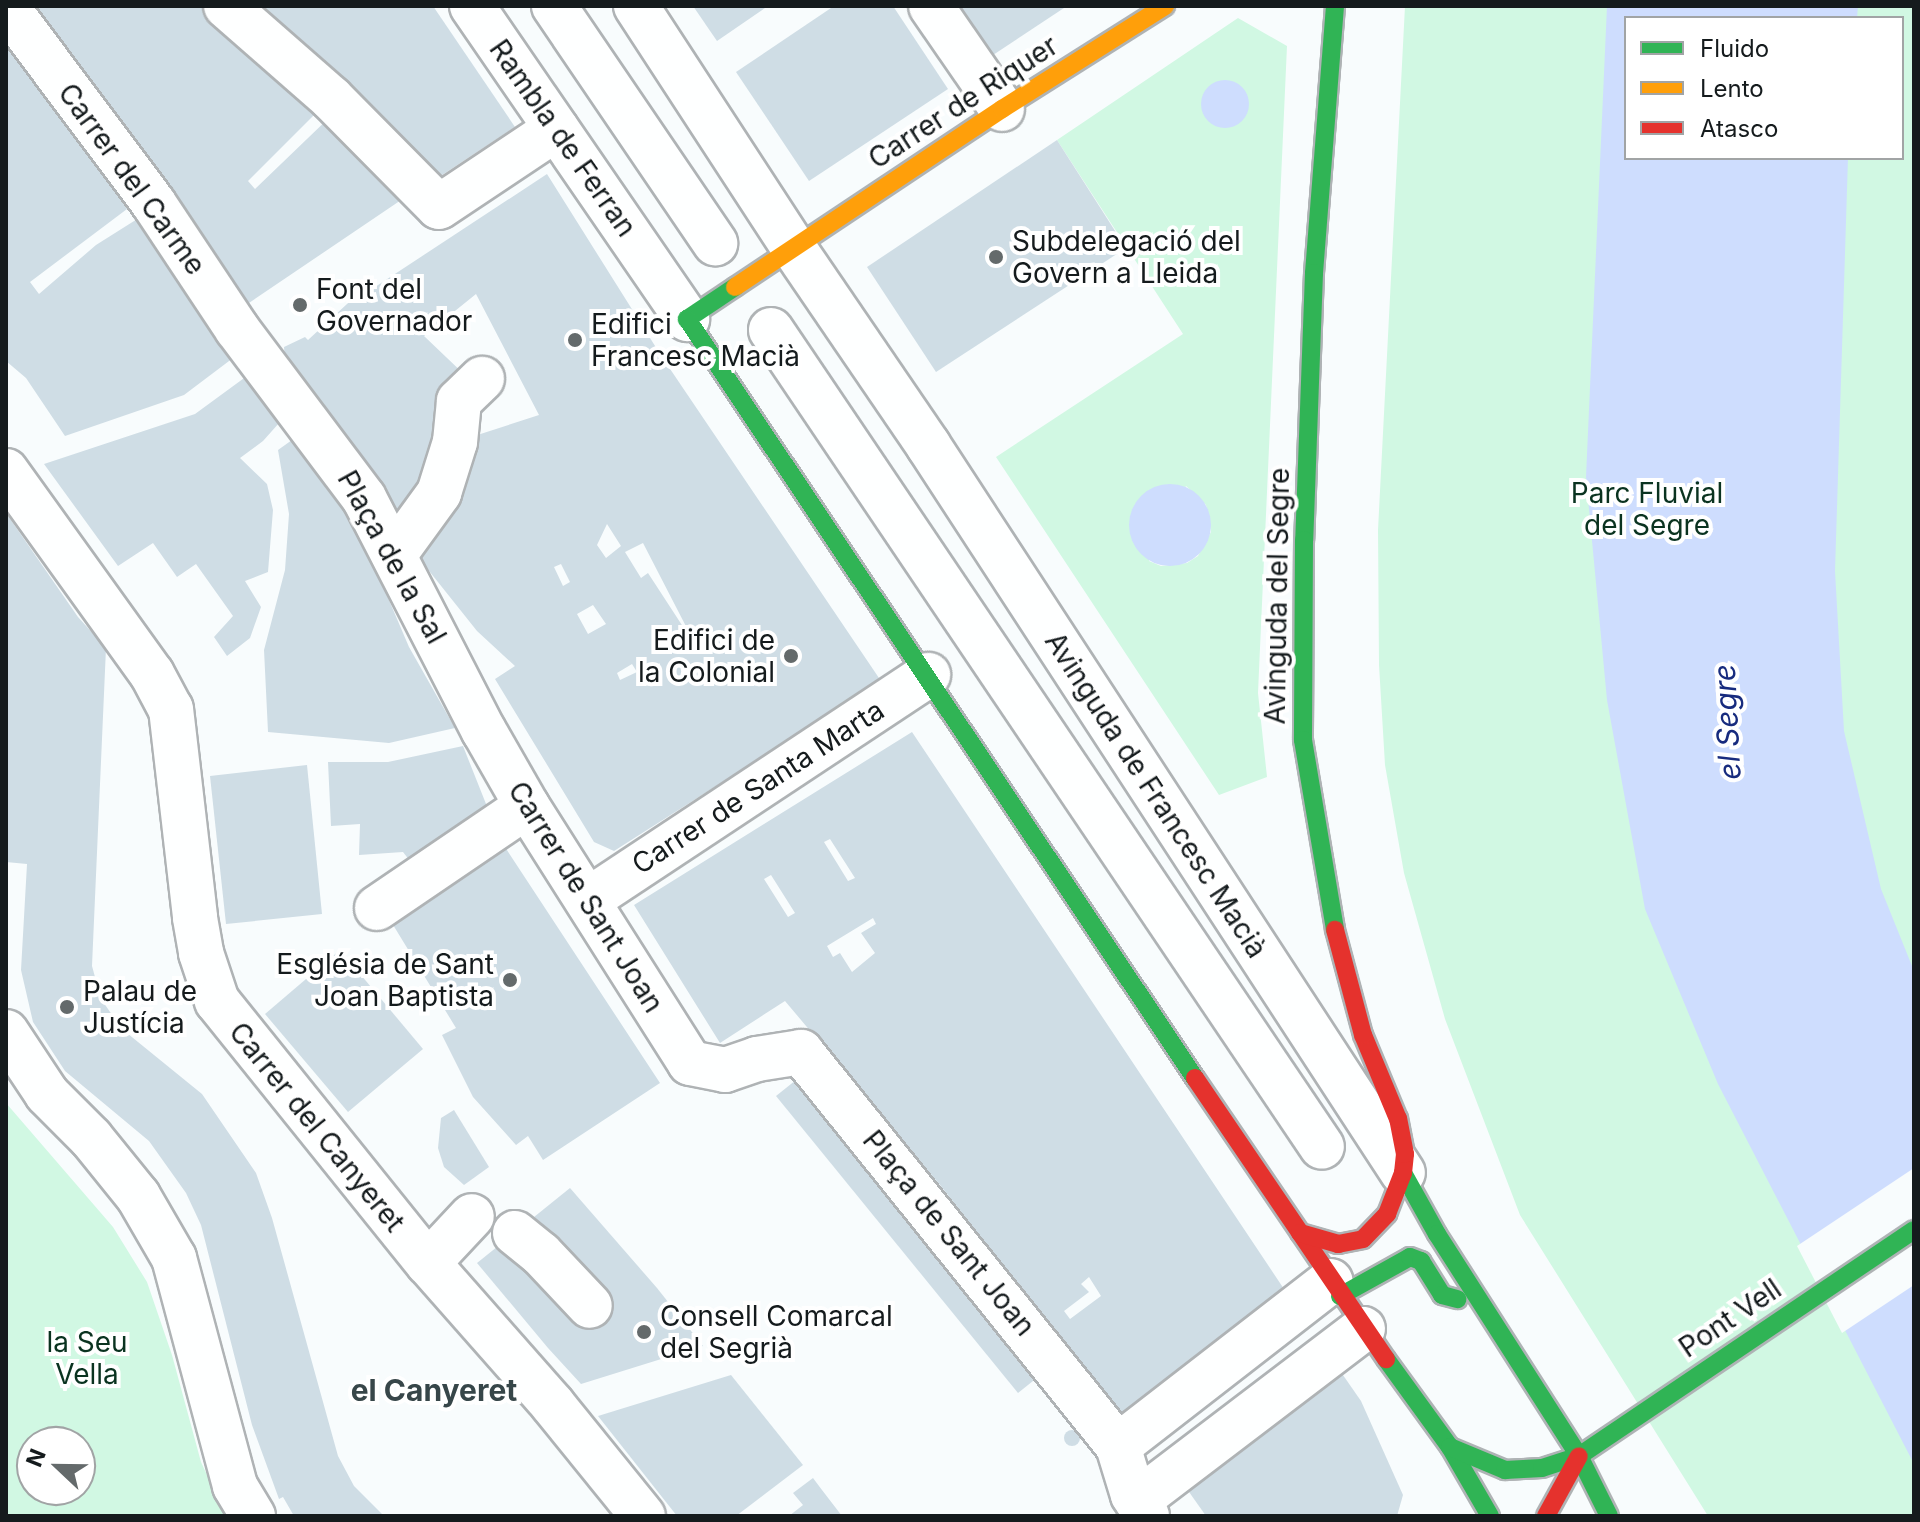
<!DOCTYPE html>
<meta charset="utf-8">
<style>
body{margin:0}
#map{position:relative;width:1920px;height:1522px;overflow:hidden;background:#f8fcfd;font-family:Inter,sans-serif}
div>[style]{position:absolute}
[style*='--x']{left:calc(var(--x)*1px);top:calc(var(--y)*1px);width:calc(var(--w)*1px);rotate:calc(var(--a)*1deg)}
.green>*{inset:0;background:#d1f8e3}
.water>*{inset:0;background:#ceddfe}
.round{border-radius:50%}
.pier>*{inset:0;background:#f8fcfd}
.building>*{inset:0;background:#cfdde5}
.roads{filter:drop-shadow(2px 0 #afb3b5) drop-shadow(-2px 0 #afb3b5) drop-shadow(0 2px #afb3b5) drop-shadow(0 -2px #afb3b5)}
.street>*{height:44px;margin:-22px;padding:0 22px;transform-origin:22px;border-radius:22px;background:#feffff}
.fast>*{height:18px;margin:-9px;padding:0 9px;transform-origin:9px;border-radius:9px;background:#30b455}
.slow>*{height:18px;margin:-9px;padding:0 9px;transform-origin:9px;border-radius:9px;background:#ff9f0a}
.jam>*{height:18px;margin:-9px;padding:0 9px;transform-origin:9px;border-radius:9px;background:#e5322d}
.dots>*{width:22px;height:22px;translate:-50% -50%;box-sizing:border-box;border:4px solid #fff;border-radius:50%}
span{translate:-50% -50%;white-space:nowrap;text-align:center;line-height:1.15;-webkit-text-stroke:8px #fff;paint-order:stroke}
.street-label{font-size:28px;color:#151b1d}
.poi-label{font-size:28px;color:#151b1d}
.left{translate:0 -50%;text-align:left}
.right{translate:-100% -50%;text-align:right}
.park-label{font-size:28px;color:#0a3320}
.water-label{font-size:30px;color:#172b7e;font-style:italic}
.neighbourhood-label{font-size:30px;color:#374649;font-weight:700}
.frame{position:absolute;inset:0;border:8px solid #151b1d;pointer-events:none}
.legend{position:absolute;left:1624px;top:16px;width:280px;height:144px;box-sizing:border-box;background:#fff;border:2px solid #a1a4a5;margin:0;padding:10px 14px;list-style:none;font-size:24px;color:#151b1d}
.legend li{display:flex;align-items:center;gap:16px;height:40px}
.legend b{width:40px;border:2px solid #a1a4a5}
.north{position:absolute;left:16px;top:1426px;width:80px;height:80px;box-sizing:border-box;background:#fff;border:2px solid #a1a4a5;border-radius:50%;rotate:292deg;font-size:22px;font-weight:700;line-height:32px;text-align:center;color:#151b1d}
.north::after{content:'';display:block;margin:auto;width:28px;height:36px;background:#646a6b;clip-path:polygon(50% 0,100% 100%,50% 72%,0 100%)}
</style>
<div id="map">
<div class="green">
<div style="clip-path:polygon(evenodd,1405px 6px,1914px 6px,1914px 1516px,1708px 1516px,1520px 1215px,1445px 1019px,1404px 873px,1385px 765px,1379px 665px,1378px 530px,1405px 6px,1626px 18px,1902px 18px,1902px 158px,1626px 158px,1626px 18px)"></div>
<div style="clip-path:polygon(evenodd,1238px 18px,1287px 46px,1258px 693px,1267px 777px,1219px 795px,996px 457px,1183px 334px,1057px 140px,1238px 18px,1186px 486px,1206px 505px,1211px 532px,1198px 556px,1187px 563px,1161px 566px,1149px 561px,1186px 486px)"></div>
<div style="clip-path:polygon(evenodd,6px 1103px,113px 1227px,147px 1282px,172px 1355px,201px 1462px,226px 1516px,6px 1516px,6px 1103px,32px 1442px,80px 1442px,80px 1490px,32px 1490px,32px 1442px)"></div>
</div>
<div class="water">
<div style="clip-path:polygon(1607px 6px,1858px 6px,1857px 18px,1626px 18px,1626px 158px,1848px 158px,1835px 571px,1844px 731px,1881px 889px,1914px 971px,1914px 1464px,1718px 1084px,1645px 909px,1607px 700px,1586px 477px)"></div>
<div class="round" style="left:1201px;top:80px;width:48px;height:48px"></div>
<div class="round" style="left:1129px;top:484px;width:82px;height:82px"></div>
</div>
<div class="pier">
<div style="clip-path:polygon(1914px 1168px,1914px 1285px,1842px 1333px,1797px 1246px)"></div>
</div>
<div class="building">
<div style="clip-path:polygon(29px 6px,207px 6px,325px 104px,248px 181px,255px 189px,334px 113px,410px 194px,240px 309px)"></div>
<div style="clip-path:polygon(247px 6px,433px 6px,515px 127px,430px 183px)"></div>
<div style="clip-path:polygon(693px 6px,768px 6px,717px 41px)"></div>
<div style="clip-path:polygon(834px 6px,893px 6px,948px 89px,809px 181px,736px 72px)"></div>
<div style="clip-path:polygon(956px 6px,1067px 6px,990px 57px)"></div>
<div style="clip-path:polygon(12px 47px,135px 203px,30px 282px,39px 294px,96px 245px,142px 216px,237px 355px,184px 395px,65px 436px,26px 378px,6px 361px,6px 53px)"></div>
<div style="clip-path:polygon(1057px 140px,1126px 248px,936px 372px,867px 267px)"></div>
<div style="clip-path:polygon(evenodd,547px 174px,662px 357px,881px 681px,614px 851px,594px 842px,495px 679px,515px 666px,477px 631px,414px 552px,465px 439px,539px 415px,476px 294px,424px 336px,468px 378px,439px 405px,418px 497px,398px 513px,285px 362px,284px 347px,305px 337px,308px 340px,360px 292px,369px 291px,547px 174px,607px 524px,621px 546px,606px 558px,597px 545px,607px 524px,547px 174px,643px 543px,692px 638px,691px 639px,648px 573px,641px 578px,625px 552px,643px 543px,547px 174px,561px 564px,570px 582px,563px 586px,554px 567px,561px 564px,547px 174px,593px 605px,606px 624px,588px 634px,577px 614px,593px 605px,547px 174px,632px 664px,637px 672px,620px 680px,617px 673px,632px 664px)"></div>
<div style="clip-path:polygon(251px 373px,288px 413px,263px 441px,240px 458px,267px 484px,273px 510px,268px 572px,245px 581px,261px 607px,250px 638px,227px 656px,214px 637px,233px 616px,196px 564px,177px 577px,153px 543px,118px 566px,44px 464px,195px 414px)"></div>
<div style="clip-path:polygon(299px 435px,345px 497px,409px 647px,455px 728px,389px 743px,268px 732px,264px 650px,285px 570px,289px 514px,278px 450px)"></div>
<div style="clip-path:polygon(6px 513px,78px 617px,106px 648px,92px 966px,101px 999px,122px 1029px,202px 1094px,256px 1173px,272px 1218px,338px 1456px,354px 1486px,384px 1516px,294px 1516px,283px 1497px,279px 1499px,252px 1425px,201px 1225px,186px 1193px,149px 1141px,65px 1071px,33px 1022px,21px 970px,27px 864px,6px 862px)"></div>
<div style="clip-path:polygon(evenodd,912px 732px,1294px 1304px,1131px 1428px,940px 1185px,785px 1001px,720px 1043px,634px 905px,912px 732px,830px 839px,855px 878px,848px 881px,824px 842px,830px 839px,912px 732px,771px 875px,795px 913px,788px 917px,764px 879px,771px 875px,912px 732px,873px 918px,876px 924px,861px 933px,875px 953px,852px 972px,840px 953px,833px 957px,827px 946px,873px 918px,912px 732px,1089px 1277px,1101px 1296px,1070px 1319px,1064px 1311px,1089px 1292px,1081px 1284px,1089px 1277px)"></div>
<div style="clip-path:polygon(463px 746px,492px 819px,417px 870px,403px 852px,359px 855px,360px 824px,331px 826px,328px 762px,388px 762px)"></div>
<div style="clip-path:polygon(307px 765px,322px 914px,226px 924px,210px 776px)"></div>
<div style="clip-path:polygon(501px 841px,660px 1083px,543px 1160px,528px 1136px,516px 1145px,473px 1097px,442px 1035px,456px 1028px,387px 915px)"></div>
<div style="clip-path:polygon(340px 950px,423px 1049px,348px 1112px,265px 1014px)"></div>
<div style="clip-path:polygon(796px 1080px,1038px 1377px,1018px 1393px,776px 1096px)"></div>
<div style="clip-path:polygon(454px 1110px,489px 1167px,464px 1185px,444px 1167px,438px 1148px,441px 1118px)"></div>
<div style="clip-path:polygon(570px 1188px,657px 1288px,703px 1346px,581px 1384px,548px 1348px,477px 1263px)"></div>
<div style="clip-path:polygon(1336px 1365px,1361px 1401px,1403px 1495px,1397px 1516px,1206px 1516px,1182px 1482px)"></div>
<div style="clip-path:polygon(731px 1375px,803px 1465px,736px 1516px,677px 1516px,598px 1416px)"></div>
<div class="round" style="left:1064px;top:1430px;width:16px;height:16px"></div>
<div style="clip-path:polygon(813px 1478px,822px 1490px,842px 1516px,789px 1516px,803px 1505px,793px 1493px)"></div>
</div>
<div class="roads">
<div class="street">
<div style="--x:6;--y:6;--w:247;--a:53.2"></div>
<div style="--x:154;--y:204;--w:150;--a:56.4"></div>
<div style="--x:237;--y:329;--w:211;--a:53.1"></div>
<div style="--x:364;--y:498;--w:262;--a:62.8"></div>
<div style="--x:484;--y:731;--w:86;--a:60.2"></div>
<div style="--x:527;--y:806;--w:304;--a:57.6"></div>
<div style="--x:690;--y:1063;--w:36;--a:11"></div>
<div style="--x:725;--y:1070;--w:34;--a:-19"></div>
<div style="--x:757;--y:1059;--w:45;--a:-9"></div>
<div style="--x:801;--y:1052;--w:506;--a:51.18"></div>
<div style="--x:1118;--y:1446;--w:51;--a:73"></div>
<div style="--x:1133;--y:1495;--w:25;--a:56"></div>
<div style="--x:226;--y:6;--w:140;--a:41.2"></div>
<div style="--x:331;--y:98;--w:153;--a:45.3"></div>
<div style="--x:439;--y:207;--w:141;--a:-33.7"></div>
<div style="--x:472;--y:6;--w:380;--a:55.5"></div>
<div style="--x:554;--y:6;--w:287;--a:55.8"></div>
<div style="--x:636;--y:6;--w:288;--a:56.9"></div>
<div style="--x:793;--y:247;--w:240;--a:55.7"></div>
<div style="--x:928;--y:445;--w:869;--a:56.88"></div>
<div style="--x:931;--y:6;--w:125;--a:55.4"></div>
<div style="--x:771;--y:330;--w:985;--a:56"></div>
<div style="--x:6;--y:471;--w:250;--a:54.3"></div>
<div style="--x:152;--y:674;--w:40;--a:62"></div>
<div style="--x:171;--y:709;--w:210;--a:83.4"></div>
<div style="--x:195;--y:918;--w:36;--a:80"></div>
<div style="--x:201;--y:953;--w:51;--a:71.6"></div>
<div style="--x:217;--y:1001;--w:336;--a:51.2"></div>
<div style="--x:428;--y:1263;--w:189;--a:48.6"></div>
<div style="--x:553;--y:1405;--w:143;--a:51"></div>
<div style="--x:394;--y:555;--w:77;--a:-54"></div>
<div style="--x:439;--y:493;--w:53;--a:-72.6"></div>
<div style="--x:455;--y:442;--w:41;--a:-84.4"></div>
<div style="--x:459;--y:401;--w:32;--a:-44"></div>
<div style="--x:588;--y:900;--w:408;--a:-33.5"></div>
<div style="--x:377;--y:908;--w:181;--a:-34.2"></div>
<div style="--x:6;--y:1032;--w:74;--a:56.5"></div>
<div style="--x:47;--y:1094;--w:62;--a:45"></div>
<div style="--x:91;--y:1138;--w:75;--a:51"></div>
<div style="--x:138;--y:1196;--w:72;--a:59.9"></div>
<div style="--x:174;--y:1258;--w:236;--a:75"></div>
<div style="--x:235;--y:1486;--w:35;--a:59"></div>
<div style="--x:515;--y:1233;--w:33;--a:39"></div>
<div style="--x:541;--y:1254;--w:71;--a:46.7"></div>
<div style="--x:428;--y:1263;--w:64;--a:-46.9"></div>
<div style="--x:1118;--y:1446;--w:269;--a:-37.8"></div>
<div style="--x:1137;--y:1501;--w:284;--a:-37.3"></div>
</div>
<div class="fast">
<div style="--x:1335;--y:6;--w:268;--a:94.5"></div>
<div style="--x:1314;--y:273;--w:267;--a:92.1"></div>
<div style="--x:1304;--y:540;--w:200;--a:90.3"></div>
<div style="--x:1303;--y:740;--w:193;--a:80.4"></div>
<div style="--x:735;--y:287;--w:58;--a:146.3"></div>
<div style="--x:687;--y:319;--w:913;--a:56.21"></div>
<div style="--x:1403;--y:1173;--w:70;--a:60.9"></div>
<div style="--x:1437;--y:1234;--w:264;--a:57.4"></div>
<div style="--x:1579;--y:1456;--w:67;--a:63.4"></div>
<div style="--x:1340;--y:1296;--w:80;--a:-29.1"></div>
<div style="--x:1410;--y:1257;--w:12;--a:20"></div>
<div style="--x:1421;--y:1261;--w:40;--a:58"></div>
<div style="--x:1442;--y:1295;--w:16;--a:15"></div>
<div style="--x:1386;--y:1359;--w:109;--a:54"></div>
<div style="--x:1450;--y:1447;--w:80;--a:59.9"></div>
<div style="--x:1450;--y:1447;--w:60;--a:22.7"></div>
<div style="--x:1505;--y:1470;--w:37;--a:-3"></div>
<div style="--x:1542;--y:1468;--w:39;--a:-18"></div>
<div style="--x:1579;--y:1456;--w:404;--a:-34"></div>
</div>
<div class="slow">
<div style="--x:735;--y:287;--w:321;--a:-33.7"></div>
<div style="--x:1002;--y:109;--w:193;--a:-32.3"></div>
</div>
<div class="jam">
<div style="--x:1195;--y:1078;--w:340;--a:55.8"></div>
<div style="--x:1300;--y:1233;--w:40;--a:16"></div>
<div style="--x:1338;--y:1244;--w:25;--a:-11"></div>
<div style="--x:1363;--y:1239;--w:35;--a:-46"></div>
<div style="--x:1387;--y:1214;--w:44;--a:-68.7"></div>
<div style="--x:1403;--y:1173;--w:19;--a:-84"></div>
<div style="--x:1405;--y:1154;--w:36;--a:-101"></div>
<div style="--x:1398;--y:1119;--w:91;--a:-112.6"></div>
<div style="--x:1363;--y:1035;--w:109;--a:-104.9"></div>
<div style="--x:1546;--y:1516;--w:68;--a:-61.2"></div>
</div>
</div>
<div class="dots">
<div style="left:996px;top:257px;background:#646a6b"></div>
<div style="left:300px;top:305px;background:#646a6b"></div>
<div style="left:575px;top:340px;background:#646a6b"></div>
<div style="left:791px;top:656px;background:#646a6b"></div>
<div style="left:510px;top:980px;background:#646a6b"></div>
<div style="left:67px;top:1007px;background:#646a6b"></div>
<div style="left:644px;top:1332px;background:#646a6b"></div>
</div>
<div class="street-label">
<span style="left:963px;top:102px;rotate:-33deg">Carrer de Riquer</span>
<span style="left:563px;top:138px;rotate:55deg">Rambla de Ferran</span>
<span style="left:132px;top:179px;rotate:54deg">Carrer del Carme</span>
<span style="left:392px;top:557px;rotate:61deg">Plaça de la Sal</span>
<span style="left:1277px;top:596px;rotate:-89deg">Avinguda del Segre</span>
<span style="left:758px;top:787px;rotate:-33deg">Carrer de Santa Marta</span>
<span style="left:1156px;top:795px;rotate:57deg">Avinguda de Francesc Macià</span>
<span style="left:586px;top:897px;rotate:58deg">Carrer de Sant Joan</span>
<span style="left:317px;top:1127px;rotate:51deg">Carrer del Canyeret</span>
<span style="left:949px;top:1233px;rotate:51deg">Plaça de Sant Joan</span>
<span style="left:1730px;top:1318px;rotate:-34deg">Pont Vell</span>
</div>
<div class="poi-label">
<span class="left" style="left:1012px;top:257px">Subdelegació del<br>Govern a Lleida</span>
<span class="left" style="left:316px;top:305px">Font del<br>Governador</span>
<span class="left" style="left:591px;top:340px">Edifici<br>Francesc Macià</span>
<span class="right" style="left:775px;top:656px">Edifici de<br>la Colonial</span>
<span class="right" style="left:494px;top:980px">Església de Sant<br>Joan Baptista</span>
<span class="left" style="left:83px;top:1007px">Palau de<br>Justícia</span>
<span class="left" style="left:660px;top:1332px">Consell Comarcal<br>del Segrià</span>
</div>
<div class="park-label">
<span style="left:1647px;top:509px">Parc Fluvial<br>del Segre</span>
<span style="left:87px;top:1358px">la Seu<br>Vella</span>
</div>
<div class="water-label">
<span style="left:1727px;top:722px;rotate:-93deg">el Segre</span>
</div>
<div class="neighbourhood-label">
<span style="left:434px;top:1390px">el Canyeret</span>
</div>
<div class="frame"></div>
<ul class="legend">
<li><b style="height:10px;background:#30b455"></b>Fluido</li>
<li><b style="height:10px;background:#ff9f0a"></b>Lento</li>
<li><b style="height:10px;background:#e5322d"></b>Atasco</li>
</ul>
<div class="north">N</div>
</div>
